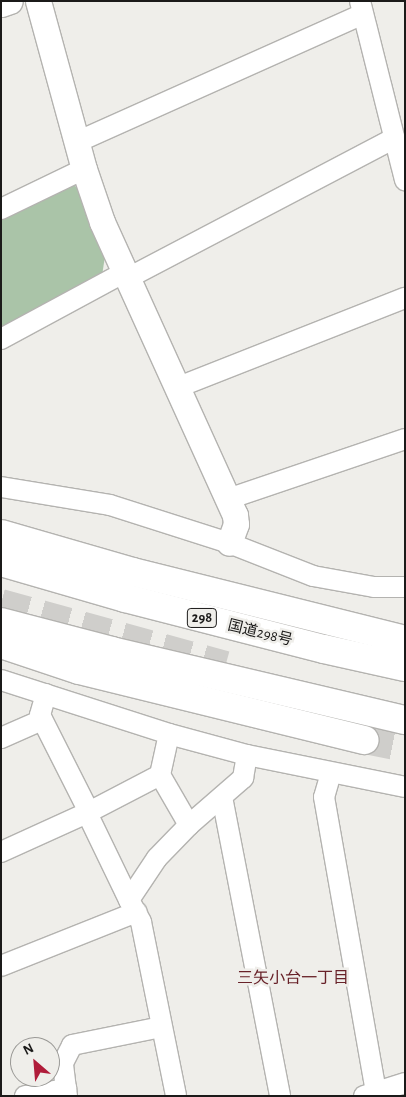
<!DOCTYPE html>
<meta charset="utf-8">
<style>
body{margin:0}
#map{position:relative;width:406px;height:1097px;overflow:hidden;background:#efeeea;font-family:"Alegreya Sans","Noto Sans JP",sans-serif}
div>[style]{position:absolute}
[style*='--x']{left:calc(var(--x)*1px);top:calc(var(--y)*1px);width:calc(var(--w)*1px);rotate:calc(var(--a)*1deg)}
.green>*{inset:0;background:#aac4a8}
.motorway-tunnel>*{height:28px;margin-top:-14px;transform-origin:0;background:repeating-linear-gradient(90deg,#cfcecb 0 28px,transparent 0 42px)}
.roads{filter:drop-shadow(1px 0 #b4b3b0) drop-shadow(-1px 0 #b4b3b0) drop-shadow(0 1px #b4b3b0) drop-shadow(0 -1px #b4b3b0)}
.minor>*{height:20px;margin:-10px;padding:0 10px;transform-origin:10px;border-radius:10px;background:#fff}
.tertiary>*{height:25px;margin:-12.5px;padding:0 12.5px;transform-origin:12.5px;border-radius:12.5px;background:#fff}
.trunk>*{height:28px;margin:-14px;padding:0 14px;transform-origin:14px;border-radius:14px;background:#fff}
.motorway>*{height:28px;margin:-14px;padding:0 14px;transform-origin:14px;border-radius:14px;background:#fff}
span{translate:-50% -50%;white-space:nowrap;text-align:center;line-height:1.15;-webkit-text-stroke:5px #efeeea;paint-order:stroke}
.shield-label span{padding:1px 4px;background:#efeeea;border:1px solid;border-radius:4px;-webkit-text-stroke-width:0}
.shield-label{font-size:14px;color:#1b1a19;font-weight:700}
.street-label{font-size:15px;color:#1b1a19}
.neighbourhood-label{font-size:16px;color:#682229}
.frame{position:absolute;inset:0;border:2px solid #1b1a19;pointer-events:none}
.north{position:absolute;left:10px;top:1037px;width:50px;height:50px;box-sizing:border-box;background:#efeeea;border:1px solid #9a9996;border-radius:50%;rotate:333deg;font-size:14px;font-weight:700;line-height:20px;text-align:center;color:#1b1a19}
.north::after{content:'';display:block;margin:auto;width:18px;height:22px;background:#b01c3a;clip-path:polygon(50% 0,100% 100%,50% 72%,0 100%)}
</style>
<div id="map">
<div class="green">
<div style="clip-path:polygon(66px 182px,77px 187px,105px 256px,102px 276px,1px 331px,1px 214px)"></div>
</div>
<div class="motorway-tunnel">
<div style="--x:1;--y:603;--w:233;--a:15.4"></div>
<div style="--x:365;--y:740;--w:41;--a:11.3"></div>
</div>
<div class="roads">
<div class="minor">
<div style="--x:360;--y:1;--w:185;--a:75.9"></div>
<div style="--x:77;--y:142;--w:313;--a:-24.1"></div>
<div style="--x:1;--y:209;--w:92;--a:-25.7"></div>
<div style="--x:128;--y:278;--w:301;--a:-27.7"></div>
<div style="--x:1;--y:339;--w:141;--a:-28.4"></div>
<div style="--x:176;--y:388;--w:246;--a:-21.5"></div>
<div style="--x:1;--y:487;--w:110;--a:9.4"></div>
<div style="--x:110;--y:505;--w:125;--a:17.7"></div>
<div style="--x:229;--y:543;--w:90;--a:21.4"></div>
<div style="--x:313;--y:576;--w:62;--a:10.2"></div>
<div style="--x:374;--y:587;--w:31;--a:0"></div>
<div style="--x:228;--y:499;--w:187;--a:-18.7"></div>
<div style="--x:1;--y:680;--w:176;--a:17.8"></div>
<div style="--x:169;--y:734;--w:81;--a:15.1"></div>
<div style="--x:247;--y:755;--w:161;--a:11.4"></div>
<div style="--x:46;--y:694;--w:22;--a:106"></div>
<div style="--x:40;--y:715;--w:109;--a:63.2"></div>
<div style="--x:1;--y:738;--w:45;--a:-23.7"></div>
<div style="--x:331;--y:773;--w:25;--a:106"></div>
<div style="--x:324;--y:797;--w:299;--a:80"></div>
<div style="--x:222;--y:797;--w:305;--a:79"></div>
<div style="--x:87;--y:813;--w:97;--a:64.2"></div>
<div style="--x:129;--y:900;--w:25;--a:61"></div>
<div style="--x:141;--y:922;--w:177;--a:78.6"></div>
<div style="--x:189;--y:825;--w:72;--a:-41"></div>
<div style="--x:243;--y:778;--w:23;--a:-80"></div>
<div style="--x:1;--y:852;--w:94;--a:-24.4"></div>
<div style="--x:87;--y:813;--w:82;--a:-27.5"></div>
<div style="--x:129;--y:900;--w:50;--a:-56.3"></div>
<div style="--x:157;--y:858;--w:46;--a:-45.9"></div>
<div style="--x:189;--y:825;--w:58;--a:-120.1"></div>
<div style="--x:160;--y:775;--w:42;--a:-77.6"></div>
<div style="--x:1;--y:966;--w:146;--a:-21.7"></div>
<div style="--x:66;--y:1089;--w:26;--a:-97"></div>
<div style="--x:63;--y:1063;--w:20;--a:-63"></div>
<div style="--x:72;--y:1045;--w:91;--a:-11.4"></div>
<div style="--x:25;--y:1096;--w:42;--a:-9.7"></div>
<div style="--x:66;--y:1089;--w:7;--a:82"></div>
<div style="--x:364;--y:1096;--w:43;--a:-17.6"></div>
</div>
<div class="tertiary">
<div style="--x:38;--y:1;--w:174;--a:74.7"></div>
<div style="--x:84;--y:169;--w:56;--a:71.2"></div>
<div style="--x:102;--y:222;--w:322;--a:65.6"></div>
<div style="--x:235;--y:515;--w:9;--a:84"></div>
<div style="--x:236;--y:524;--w:20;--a:110"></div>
<div style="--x:1;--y:4;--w:9;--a:-18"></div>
</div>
<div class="trunk">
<div style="--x:1;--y:562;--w:129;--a:16.2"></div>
<div style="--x:125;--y:598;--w:205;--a:14.4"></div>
<div style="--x:324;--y:649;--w:83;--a:12.5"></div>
<div style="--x:1;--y:622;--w:115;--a:14.6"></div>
<div style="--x:112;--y:651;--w:301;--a:13.3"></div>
</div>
<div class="motorway">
<div style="--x:1;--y:534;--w:137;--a:16.1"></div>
<div style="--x:133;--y:572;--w:280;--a:14"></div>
<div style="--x:1;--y:644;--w:82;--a:18.4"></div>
<div style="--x:79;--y:670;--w:294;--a:13.8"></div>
</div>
</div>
<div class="shield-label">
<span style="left:202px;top:618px">298</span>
</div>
<div class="street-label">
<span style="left:260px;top:633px;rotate:14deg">国道298号</span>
</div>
<div class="neighbourhood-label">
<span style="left:293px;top:978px">三矢小台一丁目</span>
</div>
<div class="frame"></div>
<div class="north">N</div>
</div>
